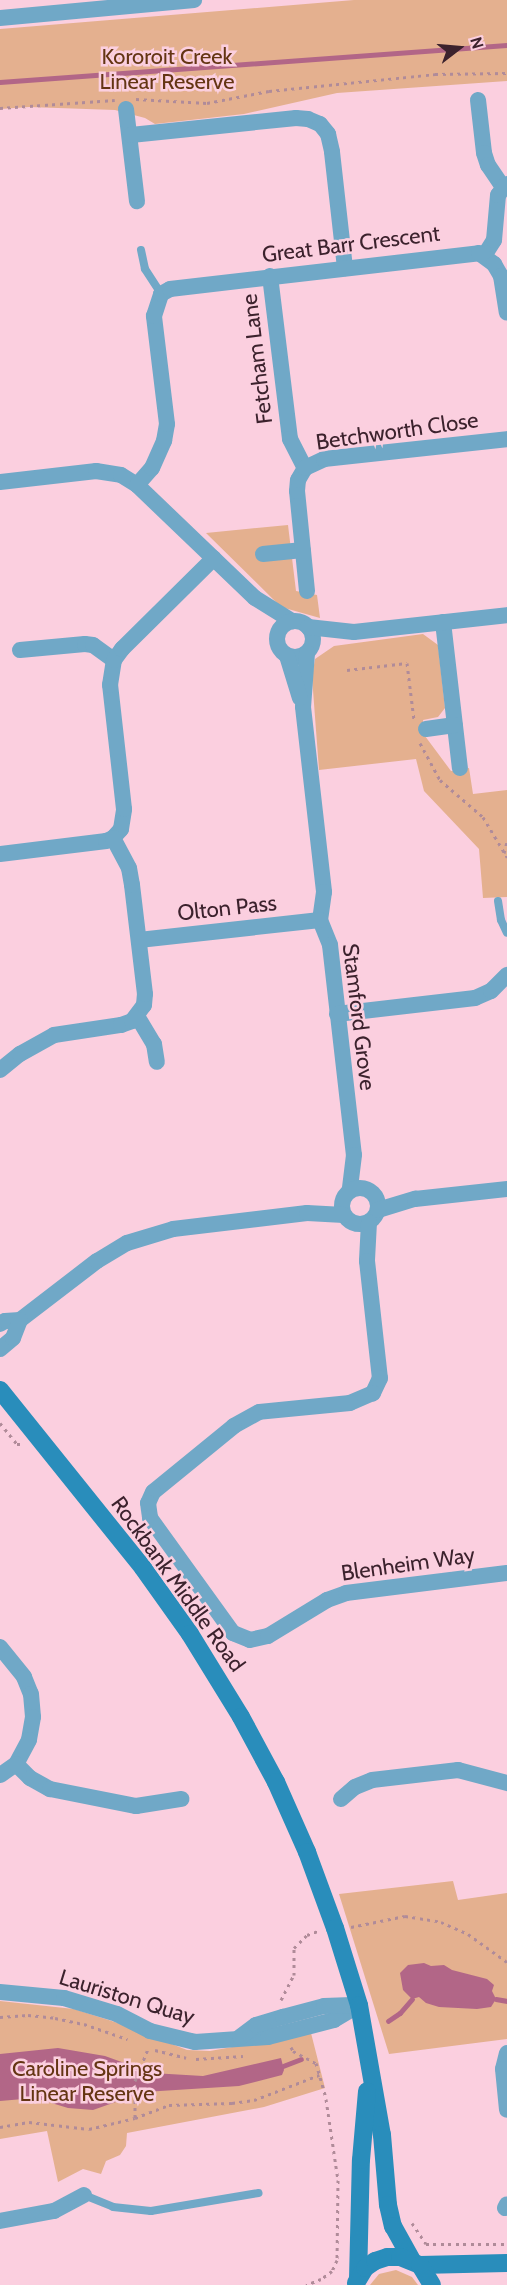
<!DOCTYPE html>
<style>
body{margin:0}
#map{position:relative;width:507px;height:2285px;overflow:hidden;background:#fbcfdf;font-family:Cabin,sans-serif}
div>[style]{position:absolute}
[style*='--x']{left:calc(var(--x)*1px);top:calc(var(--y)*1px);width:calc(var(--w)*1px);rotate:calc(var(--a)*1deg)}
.green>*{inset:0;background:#e4b08f}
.water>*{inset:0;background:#b26687}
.stream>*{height:4.5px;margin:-2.25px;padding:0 2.25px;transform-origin:2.25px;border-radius:2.25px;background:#b26687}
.path>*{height:3px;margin-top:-1.5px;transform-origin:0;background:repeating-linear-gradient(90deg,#b08b99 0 3px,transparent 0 7.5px)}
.lane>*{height:8px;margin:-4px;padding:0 4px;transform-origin:4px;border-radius:4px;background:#70a8c7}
.street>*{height:16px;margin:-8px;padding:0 8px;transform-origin:8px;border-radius:8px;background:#70a8c7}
.street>.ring{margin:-8px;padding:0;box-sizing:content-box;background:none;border:16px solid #70a8c7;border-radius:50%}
.secondary>*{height:18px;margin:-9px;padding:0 9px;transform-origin:9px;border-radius:9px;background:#298dbb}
span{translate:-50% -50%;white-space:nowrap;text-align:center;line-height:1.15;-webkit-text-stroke:5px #fbcfdf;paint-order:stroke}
.park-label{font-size:22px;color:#643513}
.street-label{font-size:22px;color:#3c222d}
.north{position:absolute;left:429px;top:18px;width:60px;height:60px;-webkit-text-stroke:4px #fbcfdf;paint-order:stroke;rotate:74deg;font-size:16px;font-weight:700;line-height:24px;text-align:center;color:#3c222d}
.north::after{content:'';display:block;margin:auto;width:21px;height:27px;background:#3c222d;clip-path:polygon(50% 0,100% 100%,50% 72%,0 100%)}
</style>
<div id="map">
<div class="green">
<div style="clip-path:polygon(354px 0,507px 0,507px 81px,337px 93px,244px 114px,155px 124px,145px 118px,115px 110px,29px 107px,0 109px,0 29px)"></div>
<div style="clip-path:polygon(288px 525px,296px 591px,317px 595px,320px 618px,281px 607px,206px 533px)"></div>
<div style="clip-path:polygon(423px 634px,438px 645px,445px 708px,438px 717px,423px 720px,425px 736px,451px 771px,469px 768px,473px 794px,507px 790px,507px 897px,483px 898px,479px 849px,424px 791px,416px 759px,319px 770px,312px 677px,315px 659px,334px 646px)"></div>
<div style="clip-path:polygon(453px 1881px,458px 1900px,507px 1893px,507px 2039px,389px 2054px,339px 1894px)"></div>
<div style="clip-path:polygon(0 2001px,74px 2009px,118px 2023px,187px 2050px,210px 2051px,311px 2033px,325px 2088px,264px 2107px,127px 2133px,126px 2146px,120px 2155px,106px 2161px,101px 2174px,83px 2169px,58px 2182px,47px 2131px,0 2139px)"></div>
<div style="clip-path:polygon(396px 2270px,412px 2277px,418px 2285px,370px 2285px,379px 2274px)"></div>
</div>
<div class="water">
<div style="clip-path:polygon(424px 1963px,431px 1966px,444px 1965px,452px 1970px,487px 1979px,494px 1985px,492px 1991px,496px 1999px,491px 2007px,477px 2009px,439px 2007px,426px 2003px,419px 1997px,412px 1999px,403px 1990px,400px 1973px,408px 1965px)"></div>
<div style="clip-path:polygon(58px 2048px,105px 2056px,152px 2073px,203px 2076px,281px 2058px,284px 2070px,282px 2075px,239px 2086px,144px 2092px,93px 2110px,68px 2108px,35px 2098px,0 2101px,0 2054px)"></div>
</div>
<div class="stream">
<div style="--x:0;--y:82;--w:508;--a:-4.17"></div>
<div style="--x:496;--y:1999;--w:11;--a:10"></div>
<div style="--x:388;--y:2021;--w:14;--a:-34"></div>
<div style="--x:400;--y:2013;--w:18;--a:-49"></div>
<div style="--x:283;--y:2066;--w:19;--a:-21"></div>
</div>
<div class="path">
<div style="--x:136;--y:99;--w:71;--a:3.2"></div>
<div style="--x:207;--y:103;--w:63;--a:-11"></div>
<div style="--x:269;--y:91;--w:167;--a:-5.8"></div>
<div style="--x:435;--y:74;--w:72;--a:-0.8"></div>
<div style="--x:0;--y:108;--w:115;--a:-4"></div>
<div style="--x:347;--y:670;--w:60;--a:-6.7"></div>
<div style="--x:407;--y:663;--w:57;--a:83"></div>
<div style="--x:420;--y:743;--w:42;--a:61.6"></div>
<div style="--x:440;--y:780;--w:57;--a:40.7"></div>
<div style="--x:483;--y:817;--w:47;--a:59"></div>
<div style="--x:504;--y:853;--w:11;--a:-75"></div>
<div style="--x:0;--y:1423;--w:27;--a:51"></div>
<div style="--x:17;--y:1444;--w:4;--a:0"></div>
<div style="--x:351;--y:1927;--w:55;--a:-11.5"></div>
<div style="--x:405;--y:1916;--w:36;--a:9"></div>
<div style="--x:441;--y:1922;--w:30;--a:24"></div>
<div style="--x:468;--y:1934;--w:48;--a:35.7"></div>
<div style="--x:281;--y:2000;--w:28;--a:-63"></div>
<div style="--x:294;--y:1975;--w:27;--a:-90"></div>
<div style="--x:294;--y:1948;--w:18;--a:-45"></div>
<div style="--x:307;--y:1935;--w:12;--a:-20"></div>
<div style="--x:0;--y:2017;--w:28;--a:-4"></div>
<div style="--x:28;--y:2015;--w:27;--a:6"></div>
<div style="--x:55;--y:2018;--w:30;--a:12"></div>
<div style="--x:84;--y:2024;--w:46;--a:19.2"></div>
<div style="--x:291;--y:2047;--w:4;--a:63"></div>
<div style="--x:293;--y:2051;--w:26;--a:28"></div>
<div style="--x:316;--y:2063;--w:37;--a:74"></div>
<div style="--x:326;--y:2099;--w:82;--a:81.6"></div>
<div style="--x:338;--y:2180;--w:80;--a:90.7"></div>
<div style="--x:337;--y:2260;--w:12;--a:114"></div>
<div style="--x:332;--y:2271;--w:14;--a:144"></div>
<div style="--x:321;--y:2279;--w:16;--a:158"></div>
<div style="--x:155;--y:2050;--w:32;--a:14"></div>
<div style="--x:196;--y:2059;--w:47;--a:-3.7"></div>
<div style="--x:135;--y:2118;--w:37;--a:-90"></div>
<div style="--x:135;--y:2081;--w:35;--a:-68"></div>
<div style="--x:0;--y:2127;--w:29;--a:-10"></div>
<div style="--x:29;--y:2122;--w:60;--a:6.7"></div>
<div style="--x:89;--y:2129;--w:47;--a:-13.4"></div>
<div style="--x:135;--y:2118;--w:36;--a:-21"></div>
<div style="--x:169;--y:2105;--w:63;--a:-1.8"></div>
<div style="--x:232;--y:2103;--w:22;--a:-8"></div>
<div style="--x:254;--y:2100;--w:70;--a:-21"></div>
<div style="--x:412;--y:2223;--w:25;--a:56"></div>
<div style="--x:426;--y:2244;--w:81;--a:0"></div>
</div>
<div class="lane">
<div style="--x:141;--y:250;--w:19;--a:78"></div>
<div style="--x:145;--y:269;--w:30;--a:57"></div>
<div style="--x:498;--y:901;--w:19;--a:81"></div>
<div style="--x:501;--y:920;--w:14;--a:65"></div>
<div style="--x:84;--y:2195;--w:31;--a:22"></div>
<div style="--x:113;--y:2207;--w:38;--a:6"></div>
<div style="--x:151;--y:2211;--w:109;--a:-9.5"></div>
</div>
<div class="street">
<div style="--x:0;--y:18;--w:195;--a:-5.3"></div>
<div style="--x:478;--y:100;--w:53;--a:83.5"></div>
<div style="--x:484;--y:153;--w:13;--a:72"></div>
<div style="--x:488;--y:165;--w:27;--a:56"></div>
<div style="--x:126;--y:109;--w:93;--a:83.2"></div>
<div style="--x:131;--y:135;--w:166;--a:-5.9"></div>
<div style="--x:296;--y:118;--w:12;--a:5"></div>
<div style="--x:308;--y:119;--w:13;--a:23"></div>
<div style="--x:320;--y:124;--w:13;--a:51"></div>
<div style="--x:328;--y:134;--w:18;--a:77"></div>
<div style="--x:332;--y:152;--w:117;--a:83.6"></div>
<div style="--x:484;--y:256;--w:19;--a:-58"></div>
<div style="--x:494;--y:240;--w:45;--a:-84.9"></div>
<div style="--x:498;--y:195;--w:14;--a:-51"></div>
<div style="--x:270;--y:276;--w:164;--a:83"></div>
<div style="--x:290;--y:439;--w:33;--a:63"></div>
<div style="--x:0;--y:482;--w:97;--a:-6.5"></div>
<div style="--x:96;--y:471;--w:25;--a:9"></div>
<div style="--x:121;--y:475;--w:19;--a:32"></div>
<div style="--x:137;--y:485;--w:163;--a:43.8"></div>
<div style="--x:255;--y:598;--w:44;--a:31.9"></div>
<div style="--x:137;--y:485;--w:23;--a:-49"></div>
<div style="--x:152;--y:468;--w:30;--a:-66"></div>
<div style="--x:164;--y:441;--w:17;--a:-80"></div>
<div style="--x:167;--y:424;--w:109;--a:-96.9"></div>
<div style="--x:154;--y:316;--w:23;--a:-72"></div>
<div style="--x:161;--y:294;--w:10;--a:-29"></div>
<div style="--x:170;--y:289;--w:311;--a:-6.6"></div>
<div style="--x:479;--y:253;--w:19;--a:36"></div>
<div style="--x:494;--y:264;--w:14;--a:60"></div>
<div style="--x:501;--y:276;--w:37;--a:81"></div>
<div style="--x:263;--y:554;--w:40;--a:-5.7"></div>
<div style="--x:307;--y:591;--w:100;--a:-95.7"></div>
<div style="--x:297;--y:491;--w:11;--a:-85"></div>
<div style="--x:298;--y:480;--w:14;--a:-60"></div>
<div style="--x:305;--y:468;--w:21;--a:-25"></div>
<div style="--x:324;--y:459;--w:184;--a:-6.2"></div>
<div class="ring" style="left:277px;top:621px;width:20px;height:20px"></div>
<div style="--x:443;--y:622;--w:147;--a:83.4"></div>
<div style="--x:308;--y:627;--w:46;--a:6.2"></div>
<div style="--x:354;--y:632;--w:154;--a:-6.3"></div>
<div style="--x:20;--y:650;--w:65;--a:-5.3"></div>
<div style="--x:85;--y:644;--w:8;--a:7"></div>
<div style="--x:93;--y:645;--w:26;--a:36"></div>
<div style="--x:307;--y:653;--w:54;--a:94.2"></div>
<div style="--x:303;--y:707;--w:186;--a:83.5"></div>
<div style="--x:324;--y:892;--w:28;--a:98"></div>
<div style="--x:320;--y:920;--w:27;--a:68"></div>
<div style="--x:330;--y:945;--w:211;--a:83.5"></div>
<div style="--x:354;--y:1155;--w:35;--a:97"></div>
<div style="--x:287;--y:656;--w:44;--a:72.8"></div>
<div style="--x:426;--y:729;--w:29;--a:-8"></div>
<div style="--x:0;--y:854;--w:107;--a:-7"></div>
<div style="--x:106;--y:841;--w:8;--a:-23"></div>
<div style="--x:113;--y:838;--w:12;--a:-48"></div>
<div style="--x:121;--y:829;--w:20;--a:-81"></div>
<div style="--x:124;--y:809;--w:125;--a:-96.4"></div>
<div style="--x:110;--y:685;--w:25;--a:-81"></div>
<div style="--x:114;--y:660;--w:14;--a:-54"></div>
<div style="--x:122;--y:649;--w:129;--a:-44.7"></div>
<div style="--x:139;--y:940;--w:182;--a:-6.3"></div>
<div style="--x:337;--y:1014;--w:139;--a:-6.6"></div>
<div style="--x:475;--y:998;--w:17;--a:-24"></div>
<div style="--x:491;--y:991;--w:23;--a:-45"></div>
<div style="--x:137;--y:1016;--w:33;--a:59"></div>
<div style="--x:154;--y:1044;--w:18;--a:81"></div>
<div style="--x:0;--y:1070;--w:26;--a:-39"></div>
<div style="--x:20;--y:1054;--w:39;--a:-29"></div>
<div style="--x:54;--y:1035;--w:68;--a:-8.5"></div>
<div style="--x:121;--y:1025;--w:12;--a:-20"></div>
<div style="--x:132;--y:1021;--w:20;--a:-53"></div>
<div style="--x:144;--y:1005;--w:11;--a:-85"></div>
<div style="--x:145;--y:994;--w:110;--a:-96.8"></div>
<div style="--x:132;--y:885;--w:17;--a:-100"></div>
<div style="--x:129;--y:868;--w:34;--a:-118"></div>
<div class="ring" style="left:342px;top:1188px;width:20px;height:20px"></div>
<div style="--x:378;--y:1210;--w:39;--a:-17"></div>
<div style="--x:415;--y:1199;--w:93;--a:-6.2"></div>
<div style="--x:369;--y:1222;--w:39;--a:93"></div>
<div style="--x:367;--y:1261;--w:118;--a:83.7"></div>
<div style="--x:380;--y:1378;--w:17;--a:115"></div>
<div style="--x:373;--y:1393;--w:25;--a:157"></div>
<div style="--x:350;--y:1403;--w:91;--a:174.4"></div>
<div style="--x:259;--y:1412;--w:29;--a:151"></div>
<div style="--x:234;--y:1426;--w:104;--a:140.8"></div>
<div style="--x:153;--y:1492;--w:12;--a:114"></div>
<div style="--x:148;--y:1503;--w:15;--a:82"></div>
<div style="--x:150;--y:1518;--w:142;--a:54.2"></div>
<div style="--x:233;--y:1633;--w:18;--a:22"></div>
<div style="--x:250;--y:1640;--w:18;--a:-13"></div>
<div style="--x:268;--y:1636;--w:69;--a:-31.4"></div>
<div style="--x:327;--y:1600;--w:20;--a:-20"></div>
<div style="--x:346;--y:1593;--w:162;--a:-7.1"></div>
<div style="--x:0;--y:1324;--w:6;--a:-31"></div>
<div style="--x:5;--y:1321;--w:15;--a:-4"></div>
<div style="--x:20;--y:1320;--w:97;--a:-37.5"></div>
<div style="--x:97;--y:1261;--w:35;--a:-31"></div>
<div style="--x:127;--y:1243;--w:48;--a:-16.9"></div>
<div style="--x:173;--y:1229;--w:135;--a:-6.8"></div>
<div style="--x:307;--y:1213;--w:37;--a:3"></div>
<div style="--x:0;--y:1349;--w:17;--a:-40"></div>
<div style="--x:13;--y:1338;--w:19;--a:-69"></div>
<div style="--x:0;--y:1647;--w:38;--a:51"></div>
<div style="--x:24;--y:1677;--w:18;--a:68"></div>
<div style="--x:31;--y:1694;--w:23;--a:85"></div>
<div style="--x:33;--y:1717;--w:23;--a:100"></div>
<div style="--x:29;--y:1740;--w:27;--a:118"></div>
<div style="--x:16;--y:1764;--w:19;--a:145"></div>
<div style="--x:16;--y:1764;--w:20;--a:45"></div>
<div style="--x:30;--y:1778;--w:23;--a:29"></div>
<div style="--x:50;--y:1789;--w:88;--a:11.2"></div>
<div style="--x:136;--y:1806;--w:46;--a:-8.8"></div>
<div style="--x:341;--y:1799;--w:18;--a:-41"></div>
<div style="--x:355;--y:1787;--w:18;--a:-22"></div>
<div style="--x:372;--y:1780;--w:87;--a:-6.6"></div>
<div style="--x:458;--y:1770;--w:51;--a:14.9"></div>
<div style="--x:0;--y:1992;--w:64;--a:5.4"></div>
<div style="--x:64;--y:1998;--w:55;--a:16.8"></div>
<div style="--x:117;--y:2014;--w:37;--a:27"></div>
<div style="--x:150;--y:2031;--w:46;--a:13.7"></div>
<div style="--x:195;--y:2042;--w:73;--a:-3.9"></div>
<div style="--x:268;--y:2037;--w:68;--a:-14.4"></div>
<div style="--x:334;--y:2020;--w:29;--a:-31"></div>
<div style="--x:240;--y:2037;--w:20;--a:-37"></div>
<div style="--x:256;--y:2025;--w:28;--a:-17"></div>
<div style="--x:283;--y:2017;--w:42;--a:-15"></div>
<div style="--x:324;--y:2006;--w:35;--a:-2"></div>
<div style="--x:507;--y:2053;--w:16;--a:104"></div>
<div style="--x:503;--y:2069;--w:41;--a:84.4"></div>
<div style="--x:505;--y:2208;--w:4;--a:-63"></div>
<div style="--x:0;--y:2221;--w:55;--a:-10.5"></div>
<div style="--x:54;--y:2211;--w:34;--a:-28"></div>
</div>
<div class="secondary">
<div style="--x:0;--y:1390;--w:228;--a:51.2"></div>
<div style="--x:143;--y:1568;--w:81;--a:54.5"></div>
<div style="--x:190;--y:1634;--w:97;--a:58.4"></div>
<div style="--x:241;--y:1717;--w:74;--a:61.7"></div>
<div style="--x:276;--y:1782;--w:77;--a:66.1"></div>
<div style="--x:307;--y:1852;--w:81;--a:69.8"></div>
<div style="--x:335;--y:1928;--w:81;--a:72.7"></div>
<div style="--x:359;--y:2005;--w:132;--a:80"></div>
<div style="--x:382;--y:2135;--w:70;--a:85.1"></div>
<div style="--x:388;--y:2205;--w:22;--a:77"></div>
<div style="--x:393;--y:2226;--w:39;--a:61"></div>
<div style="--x:420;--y:2265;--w:87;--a:-1.3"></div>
<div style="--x:358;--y:2279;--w:119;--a:-88.6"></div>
<div style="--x:361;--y:2160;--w:69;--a:-85"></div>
<div style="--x:356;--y:2283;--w:17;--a:-59"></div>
<div style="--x:365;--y:2268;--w:12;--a:-35"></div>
<div style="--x:375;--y:2261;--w:13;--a:-18"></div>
<div style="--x:387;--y:2257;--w:13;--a:0"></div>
<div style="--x:400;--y:2257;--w:22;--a:22"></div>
<div style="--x:420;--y:2265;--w:23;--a:59"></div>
</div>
<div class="park-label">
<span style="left:167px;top:69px">Kororoit Creek<br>Linear Reserve</span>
<span style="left:87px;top:2081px">Caroline Springs<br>Linear Reserve</span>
</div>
<div class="street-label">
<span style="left:351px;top:244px;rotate:-7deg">Great Barr Crescent</span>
<span style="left:257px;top:359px;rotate:-97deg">Fetcham Lane</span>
<span style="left:397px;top:431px;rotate:-8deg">Betchworth Close</span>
<span style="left:227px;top:908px;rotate:-6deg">Olton Pass</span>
<span style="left:359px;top:1017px;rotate:83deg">Stamford Grove</span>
<span style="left:408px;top:1564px;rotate:-8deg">Blenheim Way</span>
<span style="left:178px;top:1584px;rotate:54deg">Rockbank Middle Road</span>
<span style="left:127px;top:1997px;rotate:17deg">Lauriston Quay</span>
</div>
<div class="north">N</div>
</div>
